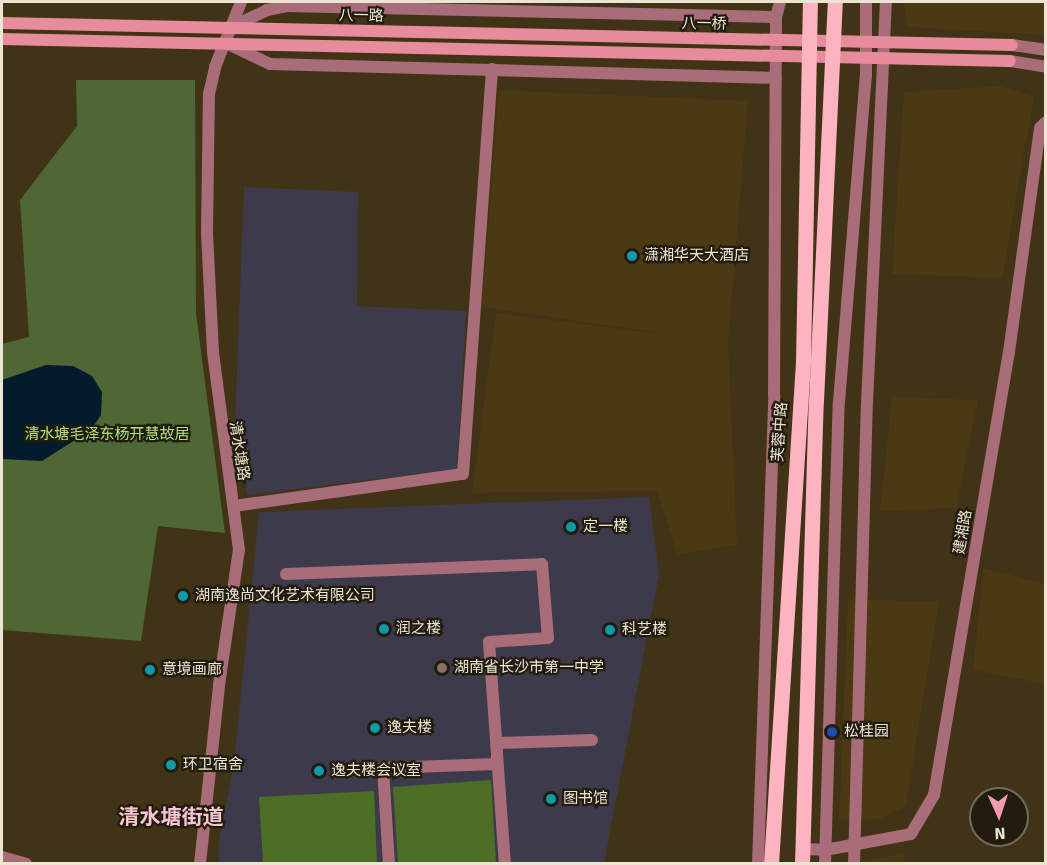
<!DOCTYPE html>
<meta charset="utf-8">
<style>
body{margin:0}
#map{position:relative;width:1047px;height:865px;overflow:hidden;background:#413316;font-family:Signika,"Noto Sans SC",sans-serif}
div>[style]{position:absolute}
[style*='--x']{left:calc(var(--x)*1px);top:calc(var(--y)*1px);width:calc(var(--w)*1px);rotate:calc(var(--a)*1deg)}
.built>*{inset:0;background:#4a3913}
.education>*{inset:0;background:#3d3a4b}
.green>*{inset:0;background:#4f6734}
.forest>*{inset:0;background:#4d6e25}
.water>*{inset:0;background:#031b2a}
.minor>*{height:12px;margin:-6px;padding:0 6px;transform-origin:6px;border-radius:6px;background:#a86d78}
.tertiary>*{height:12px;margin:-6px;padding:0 6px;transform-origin:6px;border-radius:6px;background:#a86d78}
.secondary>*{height:12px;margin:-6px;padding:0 6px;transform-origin:6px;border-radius:6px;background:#e88b9d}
.primary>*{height:15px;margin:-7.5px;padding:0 7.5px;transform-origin:7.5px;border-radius:7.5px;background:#fdb4c0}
.dots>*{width:16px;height:16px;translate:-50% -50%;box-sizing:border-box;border:3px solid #221c0f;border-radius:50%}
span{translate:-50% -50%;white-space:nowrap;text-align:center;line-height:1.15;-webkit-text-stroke:4.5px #221c0f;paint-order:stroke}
.street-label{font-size:15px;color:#ede5d4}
.poi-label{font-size:15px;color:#ede5d4}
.left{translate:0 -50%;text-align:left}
.park-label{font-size:15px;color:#b1e17e}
.district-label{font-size:21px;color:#f8c5d1;font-weight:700}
.frame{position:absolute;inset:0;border:3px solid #ede5d4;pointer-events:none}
.north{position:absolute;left:969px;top:787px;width:60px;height:60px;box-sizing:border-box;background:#221c0f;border:2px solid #736c5e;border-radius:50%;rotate:177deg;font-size:16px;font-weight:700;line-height:24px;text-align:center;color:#ede5d4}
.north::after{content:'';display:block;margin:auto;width:21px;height:27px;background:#f19ab1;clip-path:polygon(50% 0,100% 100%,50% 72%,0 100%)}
</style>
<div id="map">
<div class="built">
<div style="clip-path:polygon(904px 2px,1045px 2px,1045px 35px,907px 27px)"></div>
<div style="clip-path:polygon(1000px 86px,1034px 97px,1002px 278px,892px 274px,904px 92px)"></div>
<div style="clip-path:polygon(499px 90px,748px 101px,728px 342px,737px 545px,677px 554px,657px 491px,472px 493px,496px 313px,680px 336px,482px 307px)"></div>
<div style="clip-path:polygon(892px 397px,978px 400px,956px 508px,880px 511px)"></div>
<div style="clip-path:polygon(984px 568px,1045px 584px,1045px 684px,973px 670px)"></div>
<div style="clip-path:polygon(848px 600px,939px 601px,906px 806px,879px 819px,839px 821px)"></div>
<div style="clip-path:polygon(905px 853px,904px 863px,852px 863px)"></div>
</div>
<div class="education">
<div style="clip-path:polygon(244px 187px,358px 192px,357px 306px,466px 311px,457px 469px,247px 495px,235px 421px)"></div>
<div style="clip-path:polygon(649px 497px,659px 574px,604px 863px,219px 864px,218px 846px,234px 763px,259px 512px)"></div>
</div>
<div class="green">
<div style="clip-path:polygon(76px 80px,195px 80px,196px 314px,225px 533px,158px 526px,141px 641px,2px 630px,2px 344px,29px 337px,20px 200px,77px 126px)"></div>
</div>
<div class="forest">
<div style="clip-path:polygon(491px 780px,496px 863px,398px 863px,393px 787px)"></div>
<div style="clip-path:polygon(374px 791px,377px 863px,263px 863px,259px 797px)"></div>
</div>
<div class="water">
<div style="clip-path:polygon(46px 365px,73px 366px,92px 376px,102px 392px,101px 415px,91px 430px,42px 461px,2px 459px,2px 380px)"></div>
</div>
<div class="minor">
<div style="--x:234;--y:506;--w:231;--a:-8"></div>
<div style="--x:463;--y:474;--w:406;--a:-85.9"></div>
<div style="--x:286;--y:574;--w:256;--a:-2.2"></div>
<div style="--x:542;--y:564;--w:74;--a:85.4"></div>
<div style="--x:548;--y:638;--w:59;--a:176.1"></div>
<div style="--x:489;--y:642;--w:223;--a:85.9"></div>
<div style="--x:2;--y:857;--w:25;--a:16"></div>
<div style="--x:389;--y:864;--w:96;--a:-93.6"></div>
<div style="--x:383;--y:768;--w:114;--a:-2"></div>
<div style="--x:497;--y:764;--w:21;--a:-90"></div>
<div style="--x:497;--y:743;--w:95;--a:-1.8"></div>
<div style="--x:854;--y:864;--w:461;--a:-88.4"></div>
<div style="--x:867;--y:403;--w:401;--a:-87.3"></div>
</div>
<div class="tertiary">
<div style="--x:231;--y:27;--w:40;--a:-25"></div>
<div style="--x:267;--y:10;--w:20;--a:-11"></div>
<div style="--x:287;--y:6;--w:489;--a:1.3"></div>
<div style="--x:226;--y:43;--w:49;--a:25.5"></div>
<div style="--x:270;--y:64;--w:506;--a:1.58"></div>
<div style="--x:1012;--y:45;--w:34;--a:8"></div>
<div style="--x:1010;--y:61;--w:36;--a:9"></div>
<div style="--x:802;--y:849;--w:23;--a:2"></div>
<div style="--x:825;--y:850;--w:87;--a:-10.5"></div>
<div style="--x:911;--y:834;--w:45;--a:-59.5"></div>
<div style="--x:934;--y:795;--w:449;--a:-80.4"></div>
<div style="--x:1009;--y:352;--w:226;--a:-82.1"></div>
<div style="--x:1040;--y:128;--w:8;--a:-45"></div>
<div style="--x:200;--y:864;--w:180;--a:-83.9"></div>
<div style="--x:219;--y:685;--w:136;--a:-81.6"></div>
<div style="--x:239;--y:550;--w:200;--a:-97.5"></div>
<div style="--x:213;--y:352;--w:119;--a:-92.9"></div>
<div style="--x:207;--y:233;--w:139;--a:-89.2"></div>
<div style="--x:209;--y:94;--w:28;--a:-77"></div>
<div style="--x:215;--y:67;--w:70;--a:-68.2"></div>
<div style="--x:758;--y:864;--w:469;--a:-88"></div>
<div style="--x:774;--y:395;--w:378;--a:-89.7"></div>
<div style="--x:776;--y:17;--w:16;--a:-75"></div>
<div style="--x:825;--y:864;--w:462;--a:-88.3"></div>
<div style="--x:839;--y:402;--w:326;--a:-85.3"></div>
<div style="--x:866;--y:77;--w:75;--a:-90"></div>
</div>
<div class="secondary">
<div style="--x:2;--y:23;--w:1010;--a:1.25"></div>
<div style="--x:2;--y:39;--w:1008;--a:1.25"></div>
</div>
<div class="primary">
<div style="--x:771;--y:864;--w:503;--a:-86.35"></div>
<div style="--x:803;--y:362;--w:360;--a:-88.9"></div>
<div style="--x:802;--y:864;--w:463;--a:-88.3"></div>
<div style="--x:816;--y:401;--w:399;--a:-87.3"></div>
</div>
<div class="dots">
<div style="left:632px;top:256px;background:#0f9aa8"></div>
<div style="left:571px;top:527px;background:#0f9aa8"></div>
<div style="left:183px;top:596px;background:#0f9aa8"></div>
<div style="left:384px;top:629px;background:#0f9aa8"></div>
<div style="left:610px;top:630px;background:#0f9aa8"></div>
<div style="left:442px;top:668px;background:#8d6e63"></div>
<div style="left:150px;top:670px;background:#0f9aa8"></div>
<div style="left:375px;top:728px;background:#0f9aa8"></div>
<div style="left:832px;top:732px;background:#1a4fb4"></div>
<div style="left:171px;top:765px;background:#0f9aa8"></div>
<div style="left:319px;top:771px;background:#0f9aa8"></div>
<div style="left:551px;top:799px;background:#0f9aa8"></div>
</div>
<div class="street-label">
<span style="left:361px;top:16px;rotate:1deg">八一路</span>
<span style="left:704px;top:24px;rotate:1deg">八一桥</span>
<span style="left:780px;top:432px;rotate:-86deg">芙蓉中路</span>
<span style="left:239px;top:451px;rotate:81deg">清水塘路</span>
<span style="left:963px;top:532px;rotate:-80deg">建湘路</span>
</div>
<div class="poi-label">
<span class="left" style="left:644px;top:256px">潇湘华天大酒店</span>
<span class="left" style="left:583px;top:527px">定一楼</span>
<span class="left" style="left:195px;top:596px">湖南逸尚文化艺术有限公司</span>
<span class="left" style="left:396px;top:629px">润之楼</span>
<span class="left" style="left:622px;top:630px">科艺楼</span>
<span class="left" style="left:454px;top:668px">湖南省长沙市第一中学</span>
<span class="left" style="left:162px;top:670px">意境画廊</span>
<span class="left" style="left:387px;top:728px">逸夫楼</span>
<span class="left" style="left:844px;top:732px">松桂园</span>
<span class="left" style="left:183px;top:765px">环卫宿舍</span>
<span class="left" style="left:331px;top:771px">逸夫楼会议室</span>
<span class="left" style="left:563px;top:799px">图书馆</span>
</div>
<div class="park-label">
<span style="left:107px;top:435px">清水塘毛泽东杨开慧故居</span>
</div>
<div class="district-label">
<span style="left:171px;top:817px">清水塘街道</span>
</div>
<div class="frame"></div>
<div class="north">N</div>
</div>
